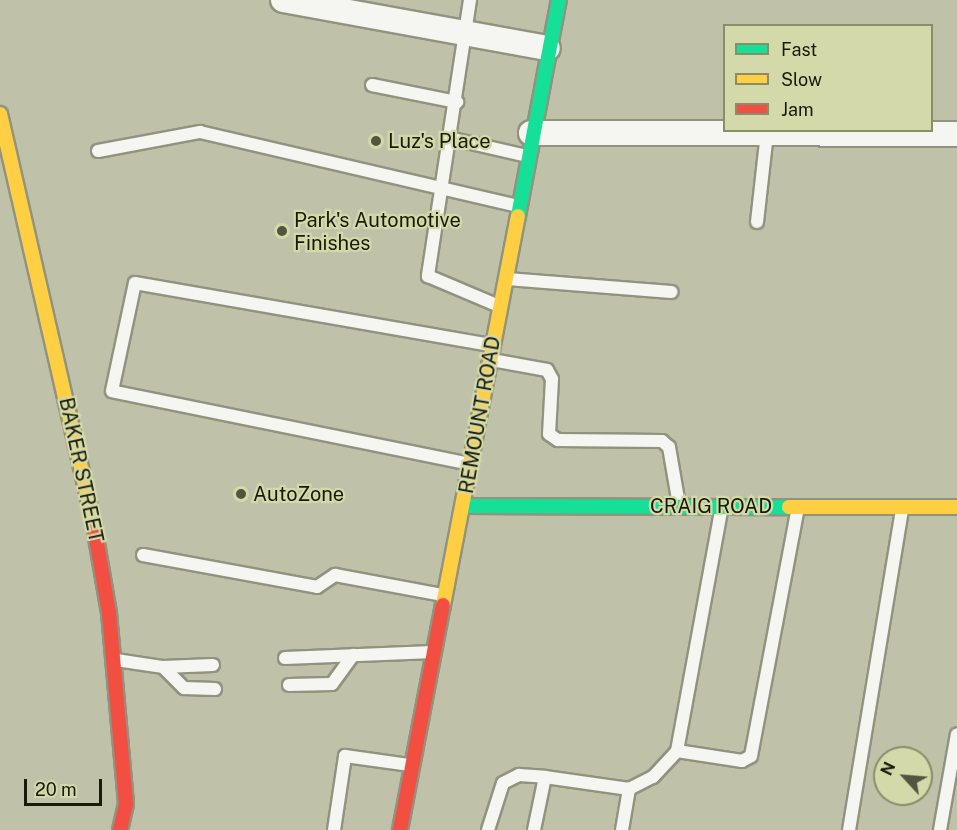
<!DOCTYPE html>
<style>
body{margin:0}
#map{position:relative;width:957px;height:830px;overflow:hidden;background:#bfc2a8;font-family:"Public Sans",sans-serif}
div>[style]{position:absolute}
[style*='--x']{left:calc(var(--x)*1px);top:calc(var(--y)*1px);width:calc(var(--w)*1px);rotate:calc(var(--a)*1deg)}
.roads{filter:drop-shadow(2px 0 #91937f) drop-shadow(-2px 0 #91937f) drop-shadow(0 2px #91937f) drop-shadow(0 -2px #91937f)}
.lane>*{height:12px;margin:-6px;padding:0 6px;transform-origin:6px;border-radius:6px;background:#f5f6f2}
.street>*{height:24px;margin:-12px;padding:0 12px;transform-origin:12px;border-radius:12px;background:#f5f6f2}
.fast>*{height:14px;margin:-7px;padding:0 7px;transform-origin:7px;border-radius:7px;background:#16e098}
.slow>*{height:14px;margin:-7px;padding:0 7px;transform-origin:7px;border-radius:7px;background:#ffcf43}
.jam>*{height:14px;margin:-7px;padding:0 7px;transform-origin:7px;border-radius:7px;background:#f24e42}
.dots>*{width:16px;height:16px;translate:-50% -50%;box-sizing:border-box;border:3px solid #d4d9a9;border-radius:50%}
span{translate:-50% -50%;white-space:nowrap;text-align:center;line-height:1.15;-webkit-text-stroke:4.5px #d4d9a9;paint-order:stroke}
.poi-label{font-size:20px;color:#191a08}
.left{translate:0 -50%;text-align:left}
.street-label{font-size:20px;color:#191a08}
.legend{position:absolute;left:723px;top:24px;width:210px;height:108px;box-sizing:border-box;background:#d4d9a9;border:2px solid #898d69;margin:0;padding:8px 10px;list-style:none;font-size:18px;color:#191a08}
.legend li{display:flex;align-items:center;gap:12px;height:30px}
.legend b{width:30px;border:2px solid #898d69}
.north{position:absolute;left:873px;top:746px;width:60px;height:60px;box-sizing:border-box;background:#d4d9a9;border:2px solid #898d69;border-radius:50%;rotate:296deg;font-size:16px;font-weight:700;line-height:24px;text-align:center;color:#191a08}
.north::after{content:'';display:block;margin:auto;width:21px;height:27px;background:#535540;clip-path:polygon(50% 0,100% 100%,50% 72%,0 100%)}
.scale{position:absolute;left:24px;top:779px;width:78px;height:27px;box-sizing:border-box;border:3px solid #191a08;border-top:0;padding-left:8px;font-size:18px;line-height:21px;white-space:nowrap;color:#191a08;-webkit-text-stroke:4px #d4d9a9;paint-order:stroke}
</style>
<div id="map">
<div class="roads">
<div class="lane">
<div style="--x:470;--y:0;--w:140;--a:98.7"></div>
<div style="--x:449;--y:138;--w:80;--a:13"></div>
<div style="--x:372;--y:85;--w:87;--a:11.3"></div>
<div style="--x:449;--y:138;--w:140;--a:98.7"></div>
<div style="--x:428;--y:276;--w:77;--a:22.9"></div>
<div style="--x:98;--y:151;--w:104;--a:-10.6"></div>
<div style="--x:200;--y:132;--w:326;--a:13.1"></div>
<div style="--x:757;--y:222;--w:90;--a:-83.6"></div>
<div style="--x:507;--y:279;--w:165;--a:4.5"></div>
<div style="--x:492;--y:360;--w:56;--a:10.3"></div>
<div style="--x:547;--y:370;--w:10;--a:61"></div>
<div style="--x:552;--y:379;--w:55;--a:93.1"></div>
<div style="--x:549;--y:434;--w:11;--a:34"></div>
<div style="--x:558;--y:440;--w:104;--a:0.6"></div>
<div style="--x:662;--y:441;--w:9;--a:41"></div>
<div style="--x:669;--y:447;--w:59;--a:80.2"></div>
<div style="--x:470;--y:464;--w:365;--a:-168.5"></div>
<div style="--x:112;--y:391;--w:110;--a:-78"></div>
<div style="--x:135;--y:283;--w:362;--a:9.9"></div>
<div style="--x:143;--y:555;--w:177;--a:10.4"></div>
<div style="--x:317;--y:587;--w:22;--a:-34"></div>
<div style="--x:335;--y:575;--w:110;--a:10.5"></div>
<div style="--x:285;--y:658;--w:148;--a:-2.3"></div>
<div style="--x:116;--y:660;--w:48;--a:8.5"></div>
<div style="--x:163;--y:667;--w:50;--a:-2.3"></div>
<div style="--x:163;--y:667;--w:30;--a:45"></div>
<div style="--x:184;--y:688;--w:31;--a:2"></div>
<div style="--x:289;--y:685;--w:43;--a:-1.3"></div>
<div style="--x:332;--y:684;--w:36;--a:-54"></div>
<div style="--x:677;--y:751;--w:66;--a:8.7"></div>
<div style="--x:742;--y:761;--w:10;--a:-29"></div>
<div style="--x:751;--y:756;--w:252;--a:-79.3"></div>
<div style="--x:334;--y:830;--w:75;--a:-81.5"></div>
<div style="--x:345;--y:756;--w:66;--a:7.9"></div>
<div style="--x:488;--y:830;--w:49;--a:-72.3"></div>
<div style="--x:503;--y:783;--w:18;--a:-27"></div>
<div style="--x:519;--y:775;--w:26;--a:4"></div>
<div style="--x:534;--y:830;--w:54;--a:-78.3"></div>
<div style="--x:545;--y:777;--w:85;--a:8.1"></div>
<div style="--x:629;--y:789;--w:27;--a:-27"></div>
<div style="--x:653;--y:777;--w:35;--a:-47"></div>
<div style="--x:677;--y:751;--w:248;--a:-79.6"></div>
<div style="--x:622;--y:830;--w:42;--a:-80.3"></div>
<div style="--x:849;--y:830;--w:325;--a:-80.6"></div>
<div style="--x:940;--y:830;--w:97;--a:-80"></div>
</div>
<div class="street">
<div style="--x:283;--y:0;--w:269;--a:10.3"></div>
<div style="--x:531;--y:133;--w:426;--a:0.1"></div>
</div>
<div class="fast">
<div style="--x:518;--y:216;--w:220;--a:-79.3"></div>
<div style="--x:464;--y:506;--w:325;--a:0.2"></div>
</div>
<div class="slow">
<div style="--x:0;--y:114;--w:423;--a:77.1"></div>
<div style="--x:789;--y:507;--w:168;--a:0"></div>
<div style="--x:443;--y:605;--w:396;--a:-79.1"></div>
</div>
<div class="jam">
<div style="--x:94;--y:526;--w:88;--a:80.2"></div>
<div style="--x:109;--y:613;--w:192;--a:84.9"></div>
<div style="--x:126;--y:804;--w:27;--a:103"></div>
<div style="--x:400;--y:830;--w:229;--a:-79.2"></div>
</div>
</div>
<div class="dots">
<div style="left:376px;top:141px;background:#535540"></div>
<div style="left:282px;top:231px;background:#535540"></div>
<div style="left:241px;top:494px;background:#535540"></div>
</div>
<div class="poi-label">
<span class="left" style="left:388px;top:141px">Luz's Place</span>
<span class="left" style="left:294px;top:232px">Park's Automotive<br>Finishes</span>
<span class="left" style="left:253px;top:494px">AutoZone</span>
</div>
<div class="street-label">
<span style="left:480px;top:415px;rotate:-80deg">REMOUNT ROAD</span>
<span style="left:81px;top:470px;rotate:78deg">BAKER STREET</span>
<span style="left:711px;top:506px">CRAIG ROAD</span>
</div>
<ul class="legend">
<li><b style="height:8px;background:#16e098"></b>Fast</li>
<li><b style="height:8px;background:#ffcf43"></b>Slow</li>
<li><b style="height:8px;background:#f24e42"></b>Jam</li>
</ul>
<div class="north">N</div>
<div class="scale">20 m</div>
</div>
